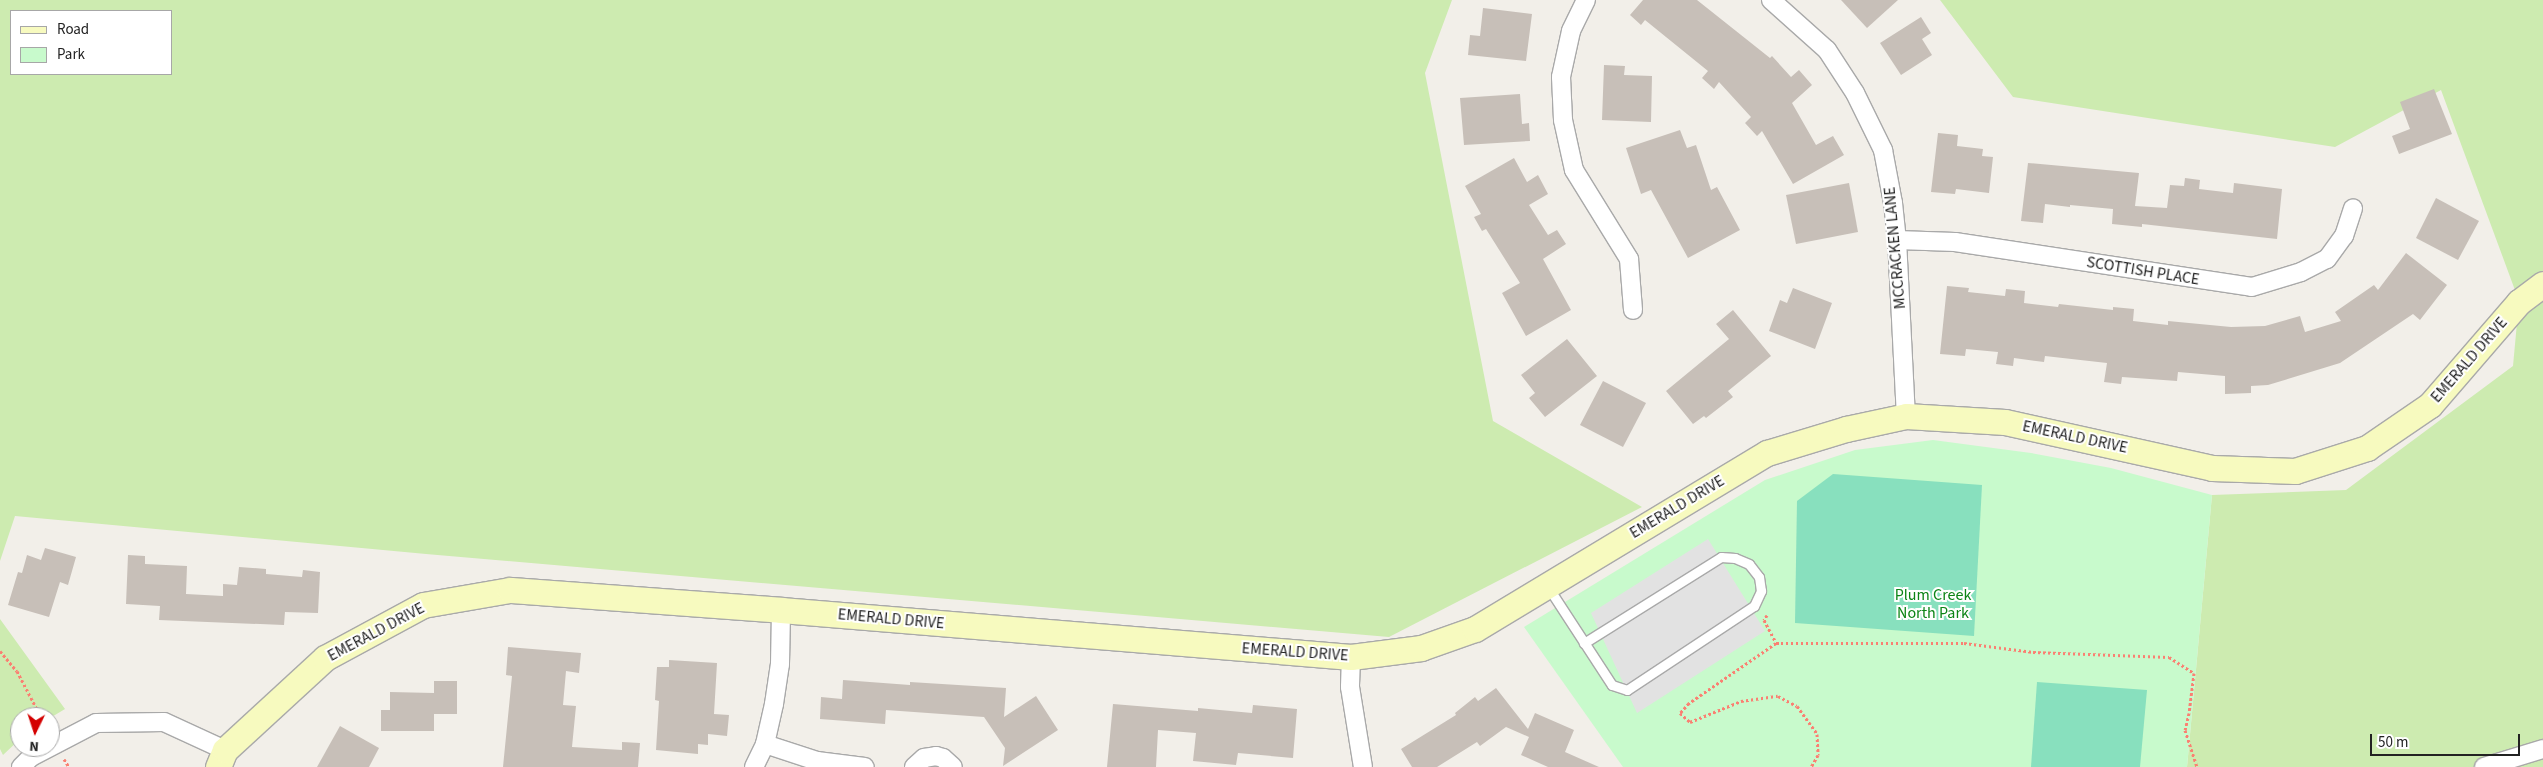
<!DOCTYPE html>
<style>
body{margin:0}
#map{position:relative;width:2543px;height:767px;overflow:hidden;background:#f2efe9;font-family:"Source Sans 3",sans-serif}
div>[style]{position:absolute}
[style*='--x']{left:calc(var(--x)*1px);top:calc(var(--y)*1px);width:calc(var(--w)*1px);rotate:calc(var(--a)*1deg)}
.grass>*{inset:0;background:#cdebb0}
.park>*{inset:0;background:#c8facc}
.pitch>*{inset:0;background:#88e0be}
.parking>*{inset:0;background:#e2e2e2}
.building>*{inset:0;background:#c7bfb8}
.path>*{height:3px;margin-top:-1.5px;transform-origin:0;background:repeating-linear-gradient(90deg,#fa8072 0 2.5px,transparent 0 5px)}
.roads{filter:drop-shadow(1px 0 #a9a9a9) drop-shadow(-1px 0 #a9a9a9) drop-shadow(0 1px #a9a9a9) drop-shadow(0 -1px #a9a9a9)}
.lane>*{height:9px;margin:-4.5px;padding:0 4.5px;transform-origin:4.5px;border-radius:4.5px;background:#fff}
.street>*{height:18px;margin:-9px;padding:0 9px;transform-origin:9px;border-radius:9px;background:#fff}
.secondary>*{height:25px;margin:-12.5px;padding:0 12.5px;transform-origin:12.5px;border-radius:12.5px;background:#f7fabf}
span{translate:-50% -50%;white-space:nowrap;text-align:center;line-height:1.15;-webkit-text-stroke:4px #fff;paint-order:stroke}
.street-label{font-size:16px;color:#222}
.park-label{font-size:16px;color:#0c8416}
.legend{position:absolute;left:10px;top:10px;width:162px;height:65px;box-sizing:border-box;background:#fff;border:1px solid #a7a7a7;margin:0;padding:6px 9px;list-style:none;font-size:15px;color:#222}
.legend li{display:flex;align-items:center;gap:10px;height:25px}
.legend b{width:25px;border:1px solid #a7a7a7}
.north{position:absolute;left:10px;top:707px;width:50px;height:50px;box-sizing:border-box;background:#fff;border:1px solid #a7a7a7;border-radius:50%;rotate:184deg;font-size:14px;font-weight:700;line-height:20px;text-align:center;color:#222}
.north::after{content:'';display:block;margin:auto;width:18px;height:22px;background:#d40000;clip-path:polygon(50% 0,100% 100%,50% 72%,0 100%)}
.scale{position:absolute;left:2370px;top:734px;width:150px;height:22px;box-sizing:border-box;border:2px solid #222;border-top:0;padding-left:6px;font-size:15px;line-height:18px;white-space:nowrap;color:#222;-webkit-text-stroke:4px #fff;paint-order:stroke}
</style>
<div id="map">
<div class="grass">
<div style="clip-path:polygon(evenodd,0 0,1452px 0,1425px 73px,1493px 421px,1642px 507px,1389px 637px,426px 554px,15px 516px,0 561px,0 0,11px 11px,171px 11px,171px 74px,11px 74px,11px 11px)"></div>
<div style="clip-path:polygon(1940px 0,2543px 0,2543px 767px,2187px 767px,2212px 495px,2346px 490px,2513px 366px,2519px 301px,2441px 90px,2335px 147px,2013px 97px)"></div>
<div style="clip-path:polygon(0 619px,65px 709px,50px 718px,20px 717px,20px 739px,3px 755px,0 749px)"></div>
</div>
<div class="park">
<div style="clip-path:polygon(1933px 440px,2031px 453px,2111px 468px,2212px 495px,2187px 767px,1623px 767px,1524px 627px,1765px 480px,1855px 450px)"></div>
</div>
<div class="pitch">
<div style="clip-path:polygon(1833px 474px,1982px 485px,1974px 636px,1795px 623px,1797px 501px)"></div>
<div style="clip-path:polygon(2037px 682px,2147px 690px,2140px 767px,2031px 767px)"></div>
</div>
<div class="parking">
<div style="clip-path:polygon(1708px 539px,1765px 631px,1637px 713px,1591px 613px)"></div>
</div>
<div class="building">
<div style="clip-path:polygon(1643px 0,1697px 0,1770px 58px,1772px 56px,1791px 77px,1799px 70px,1812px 85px,1792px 103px,1816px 145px,1833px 136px,1844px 155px,1793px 184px,1762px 131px,1757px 136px,1745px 123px,1751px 117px,1719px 82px,1714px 89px,1702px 78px,1708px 71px,1645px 20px,1641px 25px,1630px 15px)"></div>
<div style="clip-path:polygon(1841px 0,1898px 0,1867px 28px)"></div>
<div style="clip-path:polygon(1483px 8px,1532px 14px,1526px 61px,1468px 55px,1470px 35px,1480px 36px)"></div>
<div style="clip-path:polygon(1921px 17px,1931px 33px,1922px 39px,1932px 55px,1901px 75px,1880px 43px)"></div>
<div style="clip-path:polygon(1604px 65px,1625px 66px,1624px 75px,1652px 76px,1651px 122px,1602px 120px)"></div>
<div style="clip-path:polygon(2434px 89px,2452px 134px,2399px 154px,2392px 136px,2410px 129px,2400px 102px)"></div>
<div style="clip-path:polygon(1520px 94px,1522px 124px,1529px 123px,1530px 141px,1464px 145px,1460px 98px)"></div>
<div style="clip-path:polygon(1680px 130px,1687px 148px,1696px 145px,1711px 190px,1717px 187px,1740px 230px,1688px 258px,1651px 190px,1641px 194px,1626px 148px)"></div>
<div style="clip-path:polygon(1938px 133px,1958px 135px,1957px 146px,1983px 149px,1982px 156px,1993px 157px,1989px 193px,1956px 189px,1955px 194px,1931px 192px)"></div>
<div style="clip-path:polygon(1514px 158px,1527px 182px,1538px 175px,1548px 194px,1529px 205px,1548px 235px,1557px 230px,1566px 244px,1543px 259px,1571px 310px,1526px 336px,1502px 293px,1520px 283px,1486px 229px,1482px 231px,1474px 217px,1481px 214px,1465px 186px)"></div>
<div style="clip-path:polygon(2028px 163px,2139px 173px,2135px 206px,2167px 208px,2170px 185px,2184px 186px,2185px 178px,2200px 180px,2199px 189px,2233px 193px,2234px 183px,2282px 189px,2277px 239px,2142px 224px,2142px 227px,2112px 224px,2113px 209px,2070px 205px,2070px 207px,2045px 204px,2043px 223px,2021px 221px)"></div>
<div style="clip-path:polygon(1849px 183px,1858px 232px,1796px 244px,1786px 195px)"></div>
<div style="clip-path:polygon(2436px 198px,2479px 221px,2458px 260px,2416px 238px)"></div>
<div style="clip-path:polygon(2406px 253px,2447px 285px,2420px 320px,2413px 314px,2340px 363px,2268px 385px,2251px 386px,2251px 393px,2225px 394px,2225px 376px,2178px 372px,2177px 381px,2122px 377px,2121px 384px,2104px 382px,2107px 363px,2045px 356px,2044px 362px,2014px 358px,2013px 366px,1996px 364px,1998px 352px,1966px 349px,1965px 356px,1940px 354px,1947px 286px,1969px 288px,1968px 292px,2005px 296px,2006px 289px,2025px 291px,2024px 303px,2058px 307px,2059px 304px,2113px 310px,2113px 307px,2134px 309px,2133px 321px,2168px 325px,2168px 321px,2231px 327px,2265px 326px,2300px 316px,2305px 332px,2341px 321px,2335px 312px,2374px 285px,2378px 290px)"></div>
<div style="clip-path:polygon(1793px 288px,1832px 303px,1815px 349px,1769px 331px,1780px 300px,1787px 303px)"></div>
<div style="clip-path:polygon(1733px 310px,1771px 356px,1728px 391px,1733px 397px,1706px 418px,1704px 416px,1693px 424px,1666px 391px,1729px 339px,1716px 324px)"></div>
<div style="clip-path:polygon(1567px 339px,1597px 376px,1545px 417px,1529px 398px,1535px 393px,1521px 375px)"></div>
<div style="clip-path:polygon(1603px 381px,1646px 403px,1623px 447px,1580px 425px)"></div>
<div style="clip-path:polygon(45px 548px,76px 557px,68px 585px,60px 582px,49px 617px,8px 605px,18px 572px,22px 573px,27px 555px,41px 560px)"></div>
<div style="clip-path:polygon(128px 555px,145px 556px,145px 564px,187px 566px,186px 594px,223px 596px,223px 584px,237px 585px,239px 567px,266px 569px,266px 574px,302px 577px,303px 570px,320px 572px,318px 613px,285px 612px,284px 625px,159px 620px,160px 606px,126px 604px)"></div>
<div style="clip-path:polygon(508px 647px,581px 653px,579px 673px,566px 671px,563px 705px,576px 706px,572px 747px,622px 750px,622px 742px,640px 743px,638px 767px,503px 767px,512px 676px,506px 675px)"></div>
<div style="clip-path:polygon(669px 660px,717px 663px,714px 714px,729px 715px,727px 736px,708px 734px,708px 745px,698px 744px,698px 754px,656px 750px,659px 701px,655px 700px,657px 667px,669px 667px)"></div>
<div style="clip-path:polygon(843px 680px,910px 685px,910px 682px,1006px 688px,1004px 717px,1036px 696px,1058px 730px,1003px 766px,1005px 748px,984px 717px,886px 710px,885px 724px,820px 719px,821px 697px,842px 699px)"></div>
<div style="clip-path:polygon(434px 681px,457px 681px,457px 714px,434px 714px,434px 731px,381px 731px,381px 710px,390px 710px,390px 692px,434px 693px)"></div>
<div style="clip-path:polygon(1496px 688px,1528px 729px,1535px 713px,1574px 730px,1565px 752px,1599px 767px,1548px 767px,1521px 755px,1529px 737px,1506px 727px,1480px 746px,1477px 742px,1437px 767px,1412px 767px,1401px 749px,1456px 715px,1455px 713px,1475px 697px,1478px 701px)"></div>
<div style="clip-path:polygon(1113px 704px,1198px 711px,1198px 708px,1252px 713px,1253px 705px,1297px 709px,1293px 758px,1238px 753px,1236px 765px,1193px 761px,1196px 733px,1158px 730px,1156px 767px,1107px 767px)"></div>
<div style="clip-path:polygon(340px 726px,379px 748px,369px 767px,317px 767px)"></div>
</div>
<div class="path">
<div style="--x:1767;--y:615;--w:6;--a:121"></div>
<div style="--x:1764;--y:620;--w:26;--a:62"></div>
<div style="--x:1776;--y:643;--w:106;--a:145.4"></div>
<div style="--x:1689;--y:703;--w:13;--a:132"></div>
<div style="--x:1680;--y:713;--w:13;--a:42"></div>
<div style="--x:1690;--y:722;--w:55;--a:-22.4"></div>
<div style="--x:1741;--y:701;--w:37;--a:-8"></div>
<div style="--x:1778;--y:696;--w:21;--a:28"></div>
<div style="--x:1797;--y:706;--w:34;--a:54"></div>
<div style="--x:1817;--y:734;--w:21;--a:87"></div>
<div style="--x:1818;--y:755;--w:14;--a:120"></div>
<div style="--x:1776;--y:643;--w:188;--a:0"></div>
<div style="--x:1964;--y:643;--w:70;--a:7.4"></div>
<div style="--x:2033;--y:652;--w:136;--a:2.1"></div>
<div style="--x:2169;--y:657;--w:30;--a:33"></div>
<div style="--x:2194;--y:673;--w:40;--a:97.1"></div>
<div style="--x:2189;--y:713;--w:17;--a:103"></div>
<div style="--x:2185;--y:730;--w:39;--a:72"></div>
<div style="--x:0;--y:651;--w:26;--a:50"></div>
<div style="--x:17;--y:671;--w:52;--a:62.4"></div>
<div style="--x:64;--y:759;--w:9;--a:58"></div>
</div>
<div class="roads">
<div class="lane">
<div style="--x:1548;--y:587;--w:117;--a:56.9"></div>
<div style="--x:1612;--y:685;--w:16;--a:18"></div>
<div style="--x:1627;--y:690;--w:152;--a:-33.5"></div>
<div style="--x:1754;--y:606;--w:17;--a:-65"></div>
<div style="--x:1761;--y:591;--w:14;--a:-98"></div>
<div style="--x:1759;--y:577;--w:16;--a:-128"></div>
<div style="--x:1749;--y:564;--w:15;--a:-157"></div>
<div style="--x:1735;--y:558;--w:14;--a:-176"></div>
<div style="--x:1721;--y:557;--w:162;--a:147.9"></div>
</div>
<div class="street">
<div style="--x:1586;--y:0;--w:34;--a:116"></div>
<div style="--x:1571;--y:31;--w:47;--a:102.3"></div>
<div style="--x:1561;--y:77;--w:43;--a:87.3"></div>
<div style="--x:1563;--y:120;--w:51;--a:77.6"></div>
<div style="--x:1574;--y:170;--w:105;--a:58.3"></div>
<div style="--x:1629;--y:259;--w:51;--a:85.5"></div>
<div style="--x:1771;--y:0;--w:75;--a:41.8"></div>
<div style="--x:1827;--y:50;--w:51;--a:56.9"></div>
<div style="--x:1855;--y:93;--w:64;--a:63.8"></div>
<div style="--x:1883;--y:150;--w:54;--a:79.3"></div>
<div style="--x:1893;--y:203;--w:37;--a:84"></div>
<div style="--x:1897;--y:240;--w:176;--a:87.1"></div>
<div style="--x:1897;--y:240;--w:58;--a:2"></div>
<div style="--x:1955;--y:242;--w:300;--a:8.6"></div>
<div style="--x:2252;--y:287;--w:51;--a:-17"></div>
<div style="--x:2301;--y:272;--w:29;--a:-27"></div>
<div style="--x:2327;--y:259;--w:29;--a:-54"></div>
<div style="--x:2344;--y:236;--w:29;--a:-72"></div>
<div style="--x:1351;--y:657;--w:30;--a:92"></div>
<div style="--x:1350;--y:687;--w:81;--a:80.8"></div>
<div style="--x:765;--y:744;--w:55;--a:18.1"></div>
<div style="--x:817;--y:761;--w:48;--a:7.1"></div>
<div style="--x:21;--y:767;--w:14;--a:-45"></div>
<div style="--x:31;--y:757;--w:73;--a:-27.6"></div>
<div style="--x:96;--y:723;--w:68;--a:-0.8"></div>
<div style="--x:164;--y:722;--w:67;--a:24.7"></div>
<div style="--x:754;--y:767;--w:25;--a:-64"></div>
<div style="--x:765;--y:744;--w:41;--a:-77.3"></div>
<div style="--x:774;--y:704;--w:40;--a:-81.5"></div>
<div style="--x:780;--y:664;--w:54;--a:-88.9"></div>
<div style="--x:914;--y:767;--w:13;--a:-42"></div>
<div style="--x:924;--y:758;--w:12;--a:-9"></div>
<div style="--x:936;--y:756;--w:7;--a:16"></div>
<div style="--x:943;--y:758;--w:13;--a:42"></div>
<div style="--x:2484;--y:767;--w:62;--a:-17"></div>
</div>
<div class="secondary">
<div style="--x:218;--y:767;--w:18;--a:-68"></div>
<div style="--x:225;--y:750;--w:136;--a:-42.6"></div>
<div style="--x:325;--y:658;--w:111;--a:-28.4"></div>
<div style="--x:423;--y:605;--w:88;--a:-9.8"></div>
<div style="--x:510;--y:590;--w:272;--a:4.2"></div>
<div style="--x:781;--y:610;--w:572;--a:4.71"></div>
<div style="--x:1351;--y:657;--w:71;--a:-7.3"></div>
<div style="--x:1421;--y:648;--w:57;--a:-19.4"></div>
<div style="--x:1475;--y:629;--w:341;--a:-31.1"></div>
<div style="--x:1767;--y:453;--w:83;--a:-16.9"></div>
<div style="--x:1846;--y:429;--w:61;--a:-12.2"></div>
<div style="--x:1906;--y:416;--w:99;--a:3.5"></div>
<div style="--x:2005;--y:422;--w:212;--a:12.5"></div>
<div style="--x:2212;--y:468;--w:83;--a:2.1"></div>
<div style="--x:2295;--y:471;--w:76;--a:-17.7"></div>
<div style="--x:2367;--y:448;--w:76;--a:-34.3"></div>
<div style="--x:2430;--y:405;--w:136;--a:-49.2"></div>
<div style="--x:2519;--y:302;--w:30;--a:-37"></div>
</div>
</div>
<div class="street-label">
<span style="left:1895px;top:248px;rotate:-95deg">MCCRACKEN LANE</span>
<span style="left:2143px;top:271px;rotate:9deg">SCOTTISH PLACE</span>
<span style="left:2469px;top:360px;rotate:-49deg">EMERALD DRIVE</span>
<span style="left:2075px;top:437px;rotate:12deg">EMERALD DRIVE</span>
<span style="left:1677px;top:507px;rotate:-31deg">EMERALD DRIVE</span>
<span style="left:891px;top:619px;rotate:5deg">EMERALD DRIVE</span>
<span style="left:376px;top:632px;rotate:-28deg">EMERALD DRIVE</span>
<span style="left:1295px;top:652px;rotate:4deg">EMERALD DRIVE</span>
</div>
<div class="park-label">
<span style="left:1933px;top:604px">Plum Creek<br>North Park</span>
</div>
<ul class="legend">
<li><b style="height:6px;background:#f7fabf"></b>Road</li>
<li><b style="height:14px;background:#c8facc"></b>Park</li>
</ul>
<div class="north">N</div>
<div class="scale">50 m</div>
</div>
